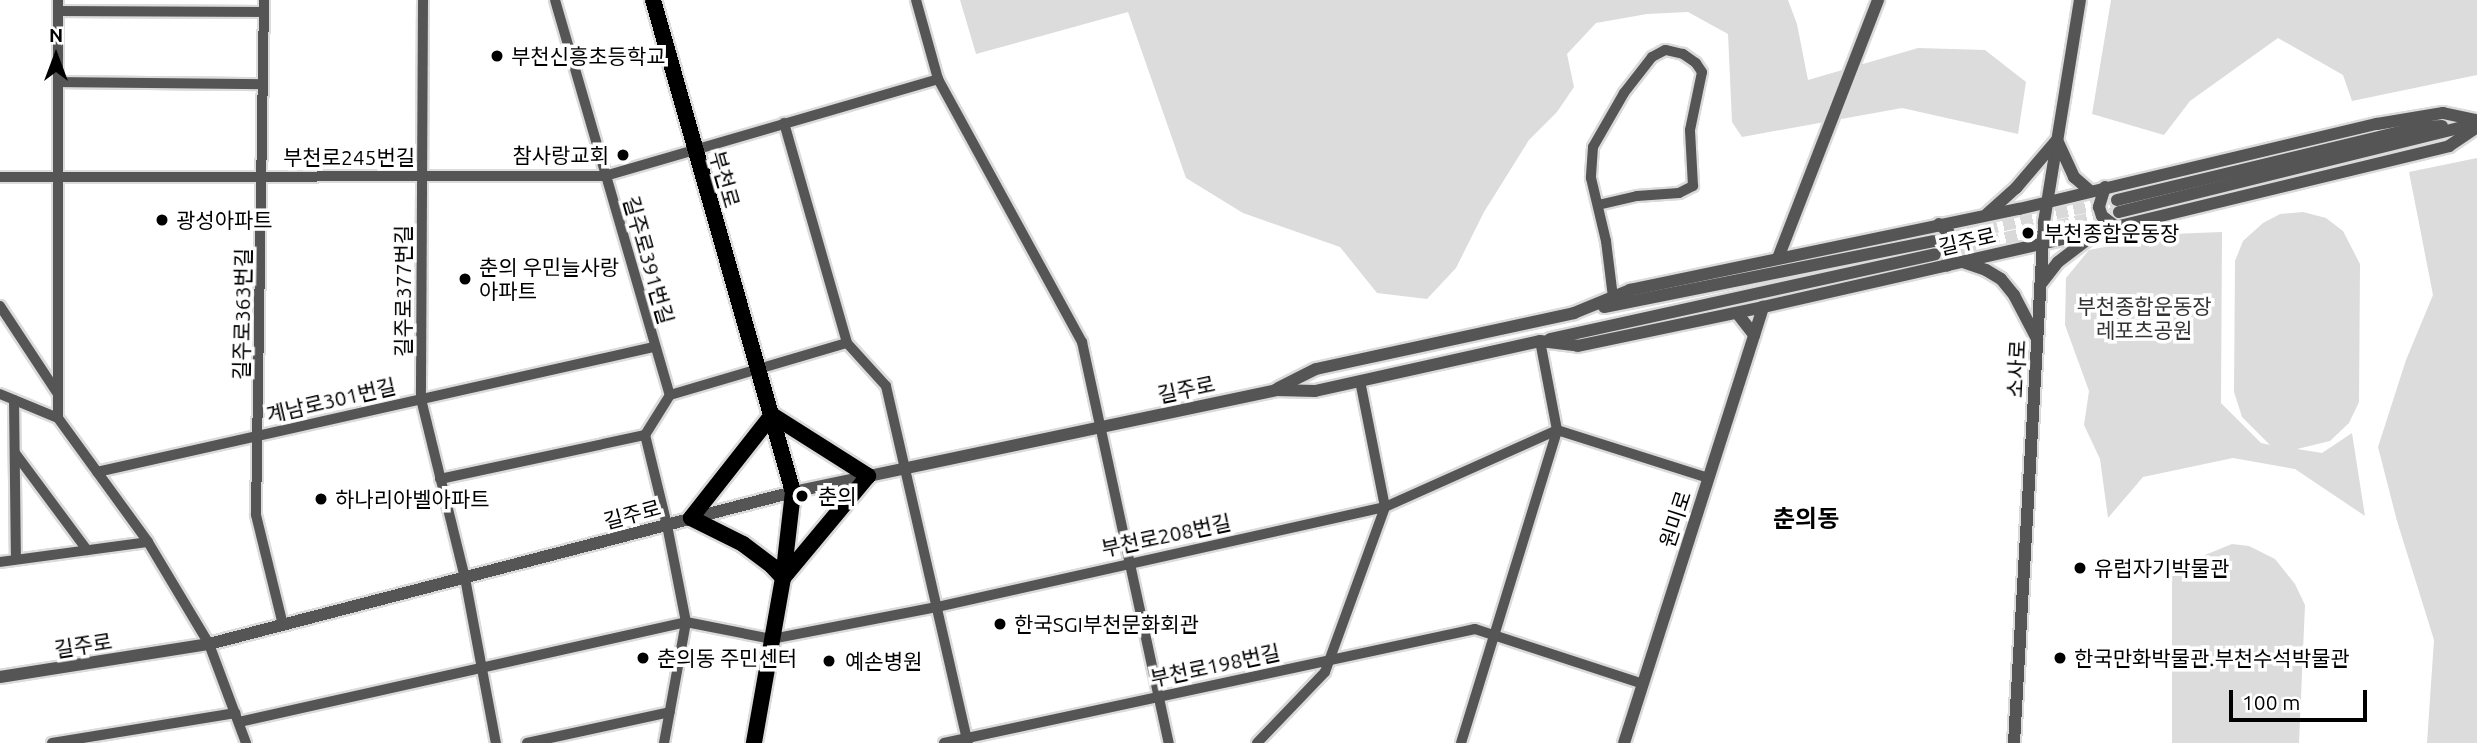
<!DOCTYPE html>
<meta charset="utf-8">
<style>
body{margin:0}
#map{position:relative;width:2477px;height:743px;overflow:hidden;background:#fff;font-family:Ubuntu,"Noto Sans KR",sans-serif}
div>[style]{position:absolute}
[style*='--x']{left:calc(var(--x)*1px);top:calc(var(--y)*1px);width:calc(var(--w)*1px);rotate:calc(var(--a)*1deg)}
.green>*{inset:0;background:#dcdcdc}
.tertiary-tunnel>*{height:12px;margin-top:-6px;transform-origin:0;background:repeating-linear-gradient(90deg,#d9d9d9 0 12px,transparent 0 18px)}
.roads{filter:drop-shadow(2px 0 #dbdbdb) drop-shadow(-2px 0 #dbdbdb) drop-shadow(0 2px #dbdbdb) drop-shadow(0 -2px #dbdbdb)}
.minor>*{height:10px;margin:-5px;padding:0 5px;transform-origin:5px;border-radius:5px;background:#555}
.tertiary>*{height:12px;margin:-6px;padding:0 6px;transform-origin:6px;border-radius:6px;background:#555}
.primary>*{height:16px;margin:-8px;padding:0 8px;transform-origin:8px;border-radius:8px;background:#000}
.dots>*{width:19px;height:19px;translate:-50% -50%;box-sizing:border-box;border:4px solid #fff;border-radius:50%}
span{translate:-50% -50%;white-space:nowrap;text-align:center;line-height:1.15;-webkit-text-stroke:7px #fff;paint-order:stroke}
.poi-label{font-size:21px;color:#000}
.left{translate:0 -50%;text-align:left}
.right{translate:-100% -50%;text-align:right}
.street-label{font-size:21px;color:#000}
.park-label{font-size:21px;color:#333}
.quarter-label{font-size:24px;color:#000;font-weight:700}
.north{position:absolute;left:21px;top:21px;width:70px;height:70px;-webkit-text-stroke:5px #fff;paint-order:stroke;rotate:0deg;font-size:19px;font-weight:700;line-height:28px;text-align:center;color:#000}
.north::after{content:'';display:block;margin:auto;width:24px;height:32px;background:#000;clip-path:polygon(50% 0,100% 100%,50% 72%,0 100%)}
.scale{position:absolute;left:2229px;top:690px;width:138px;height:32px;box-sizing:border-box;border:4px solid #000;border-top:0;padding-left:9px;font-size:21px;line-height:24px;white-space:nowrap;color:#000;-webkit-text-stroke:5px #fff;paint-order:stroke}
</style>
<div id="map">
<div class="green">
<div style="clip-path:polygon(960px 0,1788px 0,1797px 24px,1808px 80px,1918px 48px,1985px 50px,2026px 82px,2018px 134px,1902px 108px,1742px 137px,1732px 122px,1728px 34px,1688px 12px,1647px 14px,1596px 23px,1567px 54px,1574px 87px,1557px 112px,1529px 140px,1484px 212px,1456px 268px,1427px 299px,1377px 293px,1340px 247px,1243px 213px,1186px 178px,1128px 12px,976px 54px)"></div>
<div style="clip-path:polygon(2111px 0,2477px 0,2477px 75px,2352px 101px,2343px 75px,2278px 38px,2190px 101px,2164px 135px,2092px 114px)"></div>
<div style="clip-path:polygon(2477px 158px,2477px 743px,2427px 743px,2434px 640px,2397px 521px,2378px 447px,2406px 360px,2433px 295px,2409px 172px)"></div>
<div style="clip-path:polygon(2303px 212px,2326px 218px,2343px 231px,2360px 264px,2359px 402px,2349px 423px,2330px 441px,2297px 449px,2322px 453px,2352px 433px,2365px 516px,2295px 469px,2233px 458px,2143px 477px,2108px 518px,2100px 459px,2084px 425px,2089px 391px,2065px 325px,2066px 278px,2089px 250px,2171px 234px,2222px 232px,2221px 403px,2261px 443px,2270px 445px,2242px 417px,2234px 392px,2235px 261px,2243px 241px,2263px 223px,2280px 214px)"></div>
<div style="clip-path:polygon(2232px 544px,2249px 546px,2275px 559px,2295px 584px,2305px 605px,2299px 743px,2172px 743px,2172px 569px,2186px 568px,2187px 575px,2205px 555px)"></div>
</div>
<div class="tertiary-tunnel">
<div style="--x:1933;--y:241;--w:189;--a:-12.6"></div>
<div style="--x:1935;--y:254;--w:189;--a:-12.9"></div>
</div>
<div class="roads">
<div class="minor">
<div style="--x:264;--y:0;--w:515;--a:90.89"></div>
<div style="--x:256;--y:515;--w:113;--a:76.2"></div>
<div style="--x:423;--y:0;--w:399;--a:90.3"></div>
<div style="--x:421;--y:399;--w:184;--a:76.2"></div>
<div style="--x:465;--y:578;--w:168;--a:79.4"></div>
<div style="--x:555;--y:0;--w:411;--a:73.8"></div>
<div style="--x:916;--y:0;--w:82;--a:74.4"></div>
<div style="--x:938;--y:79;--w:300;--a:61.3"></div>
<div style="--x:1082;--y:342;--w:410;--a:77.8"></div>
<div style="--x:58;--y:11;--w:206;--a:0.3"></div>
<div style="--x:58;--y:82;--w:205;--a:0.6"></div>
<div style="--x:784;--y:123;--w:229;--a:74"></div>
<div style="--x:847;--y:343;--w:58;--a:47.8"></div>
<div style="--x:886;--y:386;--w:366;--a:77.1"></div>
<div style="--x:0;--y:177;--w:605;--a:-0.09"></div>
<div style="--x:605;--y:176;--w:347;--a:-16.2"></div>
<div style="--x:1598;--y:205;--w:40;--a:-13"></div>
<div style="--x:1637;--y:196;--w:42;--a:-4.1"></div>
<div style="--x:1679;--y:193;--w:16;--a:-27"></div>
<div style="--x:1693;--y:186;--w:56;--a:-93.1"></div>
<div style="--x:1690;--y:130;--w:59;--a:-78.3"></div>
<div style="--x:1702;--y:72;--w:11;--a:-124"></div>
<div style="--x:1696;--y:63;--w:16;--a:-145"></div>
<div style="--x:1683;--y:54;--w:18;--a:-167"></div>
<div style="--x:1665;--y:50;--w:15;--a:152"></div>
<div style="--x:1652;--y:57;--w:46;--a:127.9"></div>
<div style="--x:1624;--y:93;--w:62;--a:119.9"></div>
<div style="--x:1593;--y:147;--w:31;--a:94"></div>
<div style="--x:1591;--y:178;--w:65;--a:76.6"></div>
<div style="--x:1606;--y:241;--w:56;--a:82.9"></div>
<div style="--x:0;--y:306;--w:105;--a:56.6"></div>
<div style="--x:58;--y:394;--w:24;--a:90"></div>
<div style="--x:0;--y:394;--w:63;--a:22.5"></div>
<div style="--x:58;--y:418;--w:153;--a:54"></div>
<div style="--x:148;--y:542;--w:119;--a:59.1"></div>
<div style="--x:209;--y:644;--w:106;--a:69.5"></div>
<div style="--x:58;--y:394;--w:394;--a:-90"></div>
<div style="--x:670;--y:395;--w:184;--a:-16.4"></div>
<div style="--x:14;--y:400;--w:159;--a:89.3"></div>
<div style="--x:15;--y:453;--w:121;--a:53.4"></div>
<div style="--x:97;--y:472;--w:571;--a:-12.65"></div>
<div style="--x:440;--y:479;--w:210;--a:-12.1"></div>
<div style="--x:0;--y:562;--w:149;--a:-7.7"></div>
<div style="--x:239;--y:722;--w:458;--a:-12.6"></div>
<div style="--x:686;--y:622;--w:88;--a:11.2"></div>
<div style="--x:772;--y:639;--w:168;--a:-11"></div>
<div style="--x:937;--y:607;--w:459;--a:-12.6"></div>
<div style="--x:1385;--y:507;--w:188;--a:-24.1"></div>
<div style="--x:1557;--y:430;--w:158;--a:17.6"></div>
<div style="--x:52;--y:743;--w:186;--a:-9.3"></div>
<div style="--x:527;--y:743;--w:146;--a:-12.2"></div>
<div style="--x:664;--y:743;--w:123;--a:-79.7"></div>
<div style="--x:686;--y:622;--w:99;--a:-101.1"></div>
<div style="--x:667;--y:525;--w:93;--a:-103.7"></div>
<div style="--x:645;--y:435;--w:47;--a:-58"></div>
<div style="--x:944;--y:743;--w:543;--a:-12.12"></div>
<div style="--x:1475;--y:629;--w:177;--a:18.1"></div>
<div style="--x:1257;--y:743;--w:98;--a:-46.2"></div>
<div style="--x:1325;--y:672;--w:176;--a:-70"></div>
<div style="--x:1385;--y:507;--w:128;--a:-101.2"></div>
<div style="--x:1461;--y:743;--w:327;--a:-72.9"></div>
<div style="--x:1557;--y:430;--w:91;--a:-100.8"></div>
</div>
<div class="tertiary">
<div style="--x:2057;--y:140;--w:41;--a:65.3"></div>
<div style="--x:2074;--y:177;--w:21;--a:41"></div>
<div style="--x:2105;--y:187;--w:21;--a:107"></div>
<div style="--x:2099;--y:207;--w:9;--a:72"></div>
<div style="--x:2102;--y:216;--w:18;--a:38"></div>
<div style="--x:2117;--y:200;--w:314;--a:-13.5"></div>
<div style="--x:2422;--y:127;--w:20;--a:-3"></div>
<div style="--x:2119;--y:212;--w:367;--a:-13.9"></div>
<div style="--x:1987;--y:214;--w:39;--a:-42"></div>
<div style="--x:2016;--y:188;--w:62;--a:-49.6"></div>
<div style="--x:1939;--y:224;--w:13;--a:42"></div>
<div style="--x:1949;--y:233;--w:8;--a:76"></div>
<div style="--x:1951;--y:241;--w:25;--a:99"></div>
<div style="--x:1778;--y:258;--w:277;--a:-68.8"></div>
<div style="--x:1963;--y:262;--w:24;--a:19"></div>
<div style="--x:1986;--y:270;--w:17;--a:31"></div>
<div style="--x:2001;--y:279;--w:21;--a:51"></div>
<div style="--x:2014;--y:295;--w:50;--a:62.4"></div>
<div style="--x:2040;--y:285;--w:29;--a:-52"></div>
<div style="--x:2058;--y:262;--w:43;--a:-37.4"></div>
<div style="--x:1604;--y:307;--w:336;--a:-11.3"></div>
<div style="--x:1737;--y:313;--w:28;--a:52"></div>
<div style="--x:1550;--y:339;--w:394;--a:-12.4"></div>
<div style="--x:1278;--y:388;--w:42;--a:-26.6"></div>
<div style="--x:1316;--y:369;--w:264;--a:-12.2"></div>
<div style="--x:1574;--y:313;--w:61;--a:-22.3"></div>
<div style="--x:1630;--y:290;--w:397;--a:-11.8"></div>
<div style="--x:2019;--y:209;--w:368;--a:-13.4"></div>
<div style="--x:2377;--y:124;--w:67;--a:-9.5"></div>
<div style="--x:2443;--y:113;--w:35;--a:12"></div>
<div style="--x:0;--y:677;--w:212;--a:-9"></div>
<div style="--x:209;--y:644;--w:603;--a:-14.59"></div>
<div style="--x:793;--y:492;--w:493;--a:-11.9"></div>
<div style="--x:1275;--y:390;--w:40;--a:1.4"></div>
<div style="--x:1315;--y:391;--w:230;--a:-12.5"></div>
<div style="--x:1540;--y:341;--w:38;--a:7"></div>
<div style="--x:1578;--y:346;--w:189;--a:-11.9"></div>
<div style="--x:1763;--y:307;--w:349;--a:-12.8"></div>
<div style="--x:2103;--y:230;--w:356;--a:-13.6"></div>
<div style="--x:2449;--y:146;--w:34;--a:-34"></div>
<div style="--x:1624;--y:743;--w:458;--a:-72.3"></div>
<div style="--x:2014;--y:743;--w:522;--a:-86.7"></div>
<div style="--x:2044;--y:222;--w:225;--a:-80.8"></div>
</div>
<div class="primary">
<div style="--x:653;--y:0;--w:512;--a:74.12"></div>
<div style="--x:793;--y:492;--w:87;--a:96.6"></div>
<div style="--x:783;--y:578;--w:168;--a:100"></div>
<div style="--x:772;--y:415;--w:114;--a:32.4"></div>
<div style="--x:868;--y:476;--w:133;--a:129.8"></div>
<div style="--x:772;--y:415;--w:131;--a:128.2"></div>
<div style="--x:691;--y:518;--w:58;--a:26.6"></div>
<div style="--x:743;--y:544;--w:36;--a:37"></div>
<div style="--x:772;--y:566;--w:16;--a:47"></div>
</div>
</div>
<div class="dots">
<div style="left:497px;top:56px;background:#000"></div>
<div style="left:623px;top:155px;background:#000"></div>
<div style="left:162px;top:220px;background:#000"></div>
<div style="left:2028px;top:233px;background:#000"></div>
<div style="left:465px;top:279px;background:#000"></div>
<div style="left:802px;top:496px;background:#000"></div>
<div style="left:321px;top:499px;background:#000"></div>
<div style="left:2080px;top:568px;background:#000"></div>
<div style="left:1000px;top:624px;background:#000"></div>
<div style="left:643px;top:658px;background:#000"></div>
<div style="left:2060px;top:658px;background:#000"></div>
<div style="left:829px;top:661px;background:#000"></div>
</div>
<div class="poi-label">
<span class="left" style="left:511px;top:56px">부천신흥초등학교</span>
<span class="right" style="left:609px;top:155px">참사랑교회</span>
<span class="left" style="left:176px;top:220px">광성아파트</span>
<span class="left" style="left:2044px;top:233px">부천종합운동장</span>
<span class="left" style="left:479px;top:279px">춘의 우민늘사랑<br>아파트</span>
<span class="left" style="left:818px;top:496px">춘의</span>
<span class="left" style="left:335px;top:499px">하나리아벨아파트</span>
<span class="left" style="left:2094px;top:568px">유럽자기박물관</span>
<span class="left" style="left:1014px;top:624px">한국SGI부천문화회관</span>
<span class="left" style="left:657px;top:658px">춘의동 주민센터</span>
<span class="left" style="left:2074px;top:658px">한국만화박물관.부천수석박물관</span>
<span class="left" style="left:845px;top:661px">예손병원</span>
</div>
<div class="street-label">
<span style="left:349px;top:157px">부천로245번길</span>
<span style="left:725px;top:179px;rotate:74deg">부천로</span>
<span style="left:1967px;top:241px;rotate:-13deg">길주로</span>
<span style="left:649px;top:260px;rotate:74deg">길주로391번길</span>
<span style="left:403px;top:291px;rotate:-90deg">길주로377번길</span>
<span style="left:242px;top:314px;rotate:-89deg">길주로363번길</span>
<span style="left:2016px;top:369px;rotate:-87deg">소사로</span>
<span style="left:1186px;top:389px;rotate:-12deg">길주로</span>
<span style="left:331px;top:400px;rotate:-13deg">계남로301번길</span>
<span style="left:632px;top:514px;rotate:-15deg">길주로</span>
<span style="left:1675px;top:519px;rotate:-72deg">원미로</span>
<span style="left:1166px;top:535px;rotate:-12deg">부천로208번길</span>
<span style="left:83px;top:645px;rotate:-9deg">길주로</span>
<span style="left:1215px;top:665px;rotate:-12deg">부천로198번길</span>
</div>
<div class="park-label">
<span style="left:2144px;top:318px">부천종합운동장<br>레포츠공원</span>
</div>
<div class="quarter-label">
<span style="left:1806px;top:519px">춘의동</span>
</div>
<div class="north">N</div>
<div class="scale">100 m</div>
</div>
